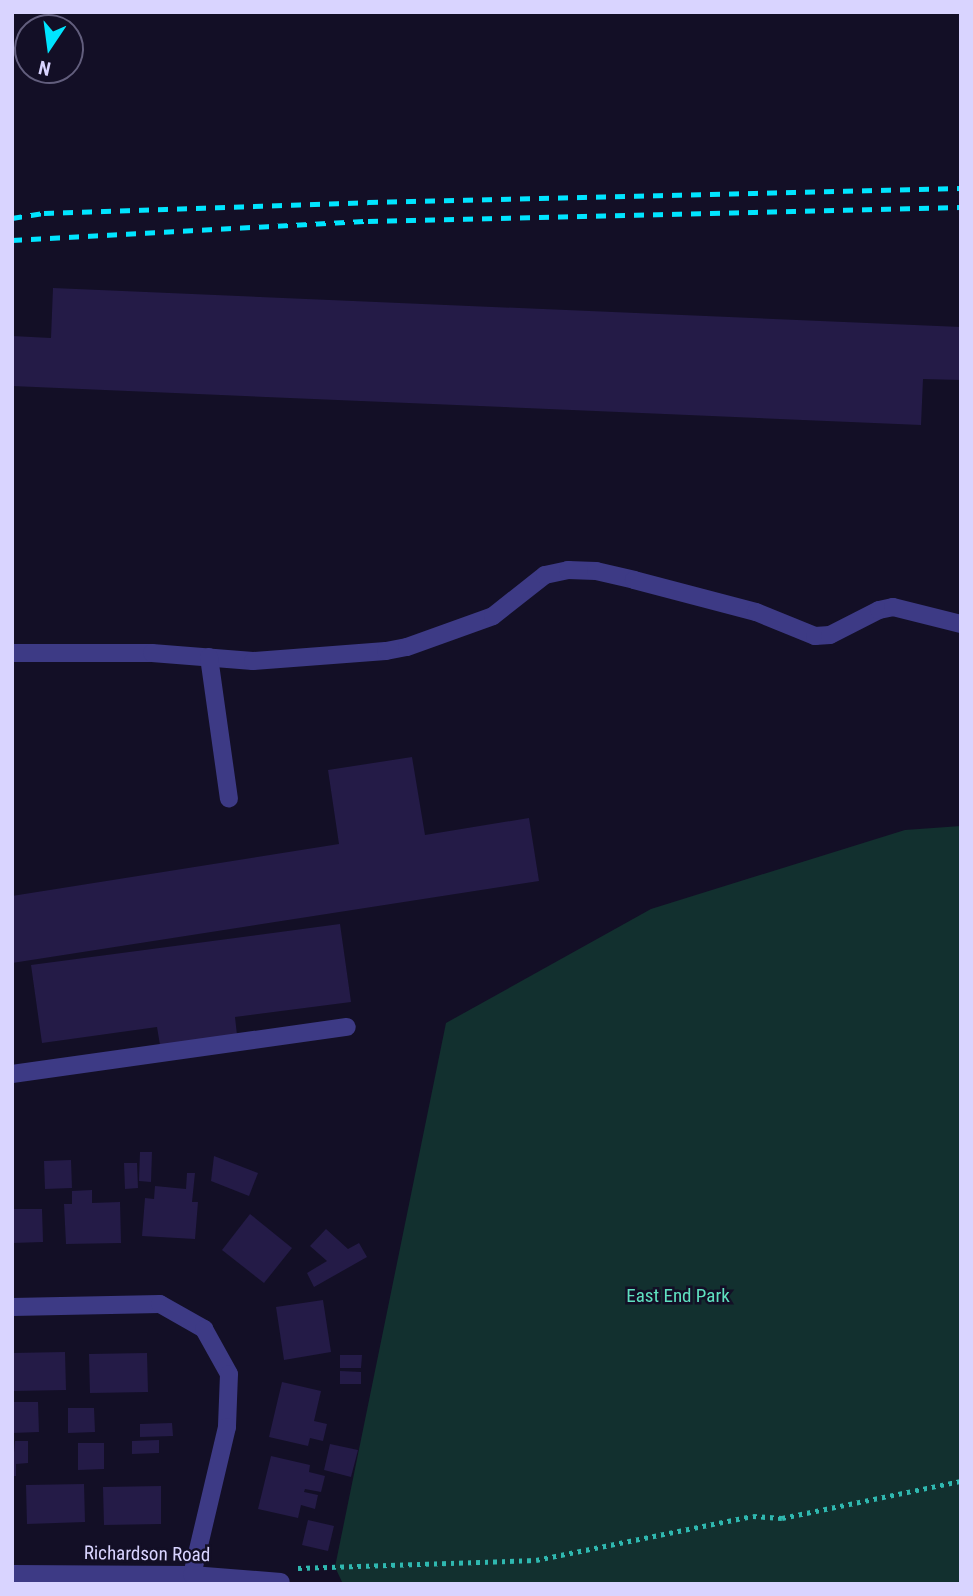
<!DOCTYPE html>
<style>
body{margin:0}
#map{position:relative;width:973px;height:1596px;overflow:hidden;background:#130f26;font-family:"Roboto Condensed",sans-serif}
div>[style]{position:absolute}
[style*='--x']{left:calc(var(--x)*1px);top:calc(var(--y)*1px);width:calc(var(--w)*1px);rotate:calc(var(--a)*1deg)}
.green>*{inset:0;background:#12302f}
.building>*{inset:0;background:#241b47}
.path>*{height:4.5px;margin-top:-2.25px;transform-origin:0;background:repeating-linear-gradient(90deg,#2fb8b0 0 3.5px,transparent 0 8.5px)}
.minor>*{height:18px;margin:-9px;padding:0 9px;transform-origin:9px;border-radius:9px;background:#3d3a85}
.rail>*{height:5px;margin-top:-2.5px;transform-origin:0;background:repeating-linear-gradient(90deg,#00e5ff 0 10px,transparent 0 19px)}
span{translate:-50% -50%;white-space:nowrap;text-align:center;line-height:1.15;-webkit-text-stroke:5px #130f26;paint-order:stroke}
.park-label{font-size:19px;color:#5fe0c0}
.street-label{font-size:19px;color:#d9d4ff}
.frame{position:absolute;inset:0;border:14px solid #d9d4ff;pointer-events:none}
.north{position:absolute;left:14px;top:14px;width:70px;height:70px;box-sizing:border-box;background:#130f26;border:2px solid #625e7d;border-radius:50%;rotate:193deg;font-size:19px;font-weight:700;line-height:28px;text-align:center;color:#d9d4ff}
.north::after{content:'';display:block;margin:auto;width:24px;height:32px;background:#00e5ff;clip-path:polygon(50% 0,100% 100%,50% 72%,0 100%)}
</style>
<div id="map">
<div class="green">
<div style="clip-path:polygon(961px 826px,961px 1584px,343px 1584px,335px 1567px,446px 1023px,651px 909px,905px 830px)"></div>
</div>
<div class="building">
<div style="clip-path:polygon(53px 288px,961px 327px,961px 380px,923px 379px,921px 425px,12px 386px,12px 336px,51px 338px)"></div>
<div style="clip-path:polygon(412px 757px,425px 835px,529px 818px,539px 881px,12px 963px,12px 896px,339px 844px,328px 770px)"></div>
<div style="clip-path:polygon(340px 924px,351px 1002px,235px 1017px,237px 1035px,160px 1045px,157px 1027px,42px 1043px,31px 965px)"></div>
<div style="clip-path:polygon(140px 1152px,152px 1152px,151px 1182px,139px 1181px)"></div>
<div style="clip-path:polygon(214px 1156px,258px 1173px,249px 1196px,211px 1181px)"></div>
<div style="clip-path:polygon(71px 1160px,72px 1188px,45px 1189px,44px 1161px)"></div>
<div style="clip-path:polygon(124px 1163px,137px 1163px,138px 1188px,125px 1189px)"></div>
<div style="clip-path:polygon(187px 1173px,195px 1173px,192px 1202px,198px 1202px,195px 1239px,142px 1236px,145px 1198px,154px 1199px,155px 1186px,186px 1189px)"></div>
<div style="clip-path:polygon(92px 1190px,92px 1203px,120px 1202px,121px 1243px,66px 1244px,64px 1204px,72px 1204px,72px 1191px)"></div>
<div style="clip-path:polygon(12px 1209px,42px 1209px,43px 1242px,12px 1243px)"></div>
<div style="clip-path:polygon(250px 1214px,292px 1248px,264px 1283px,222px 1250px)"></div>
<div style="clip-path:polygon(326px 1229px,348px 1249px,359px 1243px,367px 1257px,314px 1287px,307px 1273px,327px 1261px,310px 1246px)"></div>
<div style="clip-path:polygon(323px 1300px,331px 1352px,284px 1360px,276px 1307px)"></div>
<div style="clip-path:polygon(65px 1352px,66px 1390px,12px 1391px,12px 1353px)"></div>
<div style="clip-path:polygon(147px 1353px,148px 1392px,90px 1393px,89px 1354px)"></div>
<div style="clip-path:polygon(340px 1355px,362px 1355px,361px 1368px,340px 1368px)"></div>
<div style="clip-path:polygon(340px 1371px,361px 1372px,361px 1384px,340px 1384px)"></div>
<div style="clip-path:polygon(282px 1382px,321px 1391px,314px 1421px,327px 1424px,323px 1441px,310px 1438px,308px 1446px,269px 1437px)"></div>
<div style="clip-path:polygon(12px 1402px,38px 1402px,39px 1432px,12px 1433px)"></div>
<div style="clip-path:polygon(68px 1408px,94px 1408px,95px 1432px,68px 1433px)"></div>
<div style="clip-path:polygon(172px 1423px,173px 1436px,140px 1437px,140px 1424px)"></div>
<div style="clip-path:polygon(159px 1440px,159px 1453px,132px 1454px,132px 1441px)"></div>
<div style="clip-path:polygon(15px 1441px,28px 1441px,28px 1463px,16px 1464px,16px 1476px,12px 1476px)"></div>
<div style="clip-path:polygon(78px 1443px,104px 1443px,104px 1469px,78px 1470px)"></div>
<div style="clip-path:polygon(330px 1444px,358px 1450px,351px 1477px,324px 1470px)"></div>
<div style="clip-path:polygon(271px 1456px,310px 1465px,309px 1472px,325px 1476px,321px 1492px,305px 1489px,304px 1492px,318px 1495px,315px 1509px,301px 1505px,298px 1518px,258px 1509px)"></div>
<div style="clip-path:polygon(84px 1484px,85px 1522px,27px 1524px,26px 1485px)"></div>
<div style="clip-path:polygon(161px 1486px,161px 1524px,104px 1525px,103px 1487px)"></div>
<div style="clip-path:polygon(308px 1520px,334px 1526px,328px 1551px,302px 1545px)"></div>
</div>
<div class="path">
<div style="--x:298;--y:1568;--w:238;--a:-1.9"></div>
<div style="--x:536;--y:1560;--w:221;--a:-11.5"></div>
<div style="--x:753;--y:1516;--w:29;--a:4"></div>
<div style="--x:782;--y:1518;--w:183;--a:-11.7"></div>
</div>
<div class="minor">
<div style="--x:12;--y:653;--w:140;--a:0"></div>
<div style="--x:152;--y:653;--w:101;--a:4.5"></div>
<div style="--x:253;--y:661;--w:133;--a:-4.3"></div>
<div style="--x:386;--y:651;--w:21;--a:-11"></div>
<div style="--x:407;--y:647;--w:91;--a:-19.8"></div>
<div style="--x:493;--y:616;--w:66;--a:-38.3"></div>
<div style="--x:545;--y:575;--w:24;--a:-12"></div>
<div style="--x:568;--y:570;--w:28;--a:2"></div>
<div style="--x:596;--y:571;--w:39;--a:13"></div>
<div style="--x:634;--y:580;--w:126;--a:14.7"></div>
<div style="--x:756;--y:612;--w:64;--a:22.1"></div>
<div style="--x:815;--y:636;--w:15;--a:-4"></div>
<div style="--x:830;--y:635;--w:55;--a:-27"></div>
<div style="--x:879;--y:610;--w:14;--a:-12"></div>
<div style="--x:893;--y:607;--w:70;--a:14"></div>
<div style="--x:209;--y:657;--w:143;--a:82"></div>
<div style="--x:12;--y:1074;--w:338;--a:-8"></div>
<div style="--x:12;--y:1307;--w:148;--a:-1.2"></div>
<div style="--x:160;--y:1304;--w:51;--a:29.6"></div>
<div style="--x:204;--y:1329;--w:51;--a:60.9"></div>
<div style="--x:229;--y:1374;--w:53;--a:92.2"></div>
<div style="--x:227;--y:1427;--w:152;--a:103.3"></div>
<div style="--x:12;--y:1574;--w:180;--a:0.3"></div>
<div style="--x:192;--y:1575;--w:89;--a:4.5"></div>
</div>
<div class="rail">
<div style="--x:12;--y:218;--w:32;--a:-9"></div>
<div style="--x:44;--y:213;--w:324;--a:-1.9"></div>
<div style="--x:368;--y:202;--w:593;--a:-1.35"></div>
<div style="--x:12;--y:240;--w:357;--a:-3.1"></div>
<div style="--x:368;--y:221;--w:593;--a:-1.35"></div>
</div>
<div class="park-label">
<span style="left:678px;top:1296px">East End Park</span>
</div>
<div class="street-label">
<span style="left:147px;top:1554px;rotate:1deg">Richardson Road</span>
</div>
<div class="frame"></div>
<div class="north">N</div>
</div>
